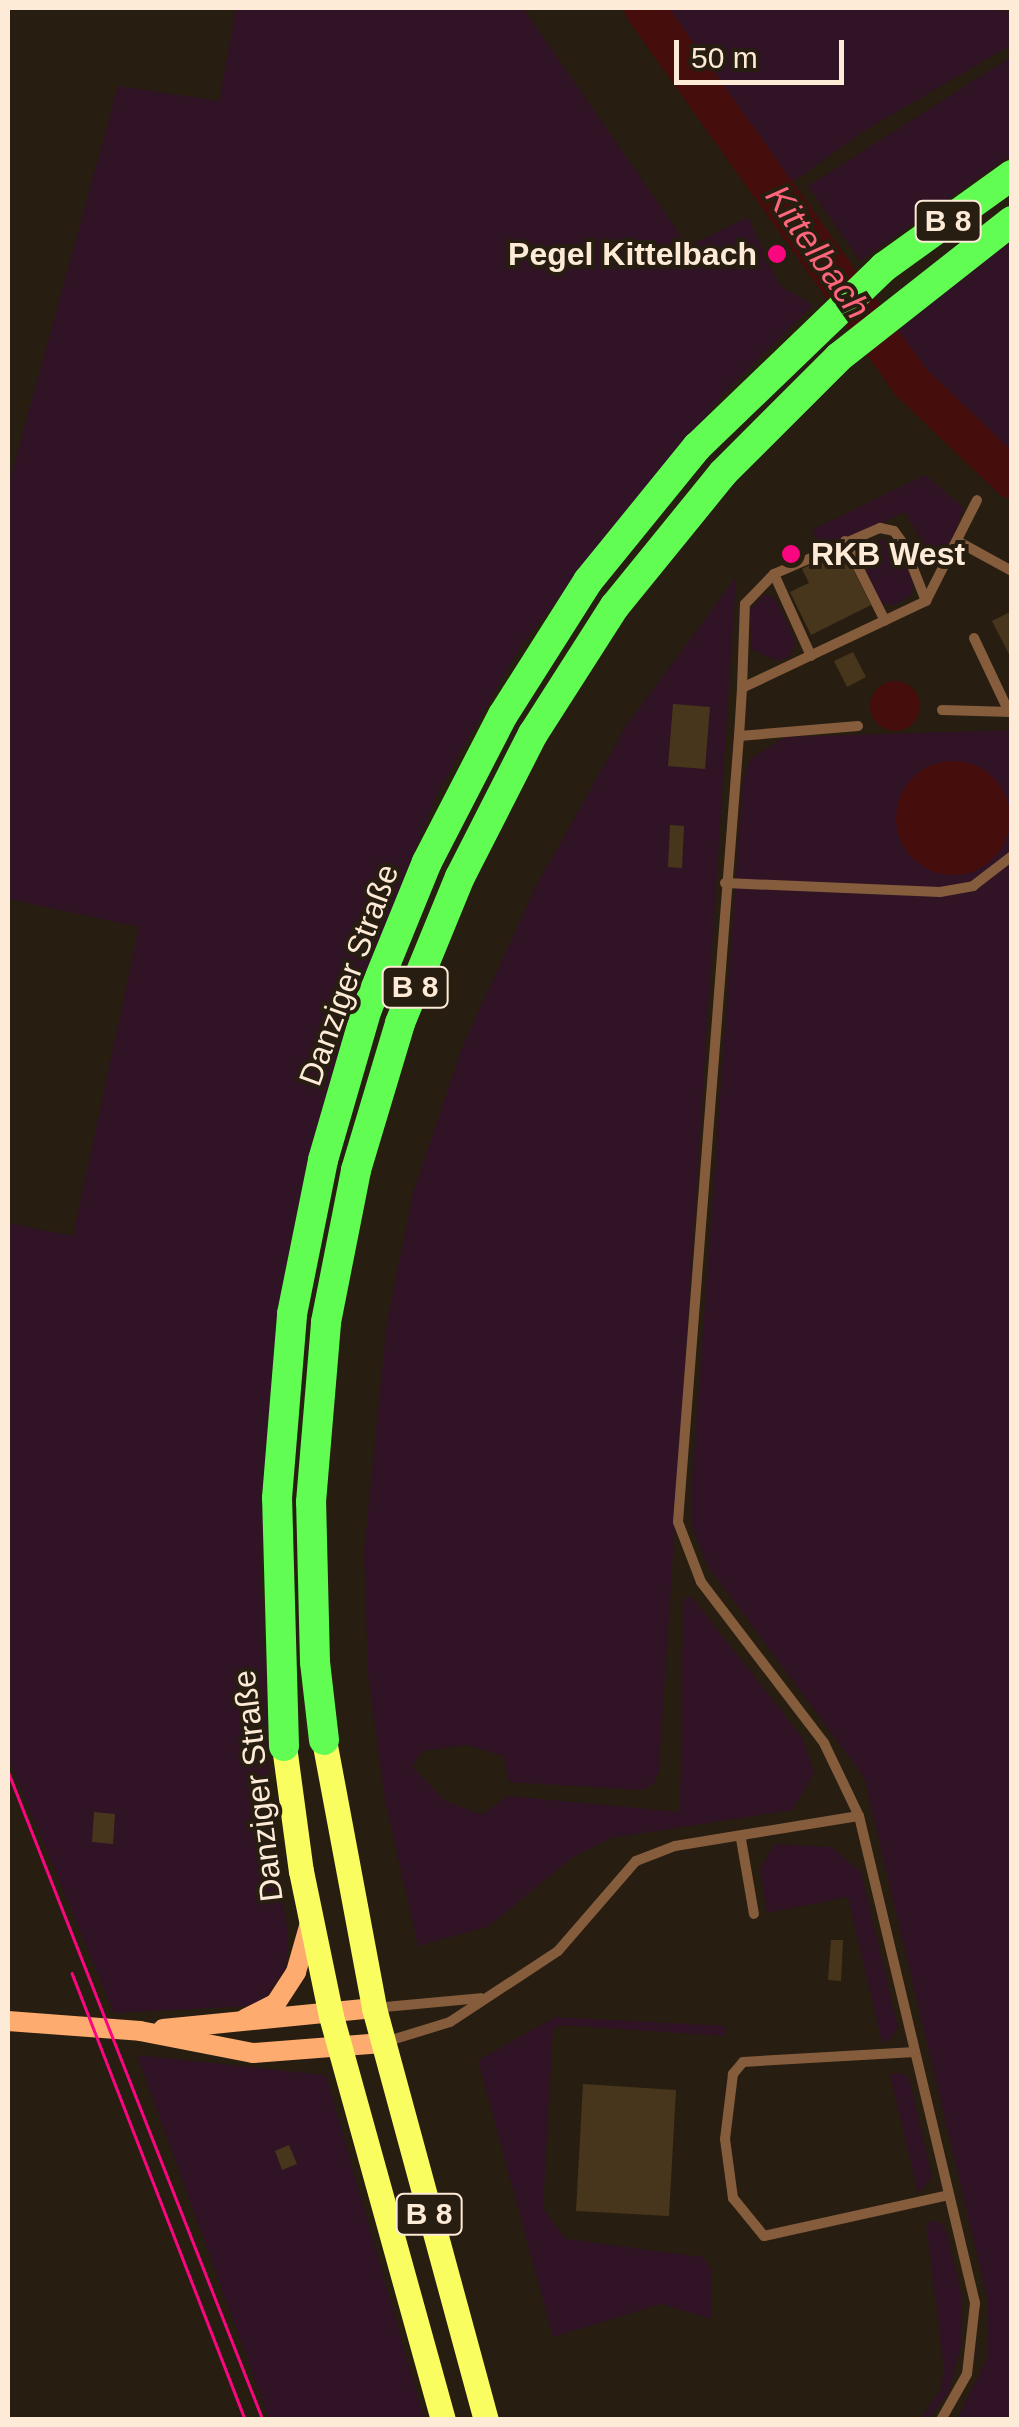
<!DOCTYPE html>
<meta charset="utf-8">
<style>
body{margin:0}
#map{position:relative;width:1019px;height:2427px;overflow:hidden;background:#271d10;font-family:Helvetica,sans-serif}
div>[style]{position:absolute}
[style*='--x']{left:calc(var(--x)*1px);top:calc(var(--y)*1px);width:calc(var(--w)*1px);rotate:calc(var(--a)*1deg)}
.green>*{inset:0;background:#311326}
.water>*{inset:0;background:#450d0b}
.round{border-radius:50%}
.river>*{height:40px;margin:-20px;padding:0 20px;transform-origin:20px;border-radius:20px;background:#450d0b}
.building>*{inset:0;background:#48361c}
.lane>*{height:10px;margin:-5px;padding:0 5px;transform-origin:5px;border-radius:5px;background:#855c3c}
.secondary>*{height:20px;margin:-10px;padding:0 10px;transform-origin:10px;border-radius:10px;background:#fdab6f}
.primary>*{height:25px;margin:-12.5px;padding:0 12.5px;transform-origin:12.5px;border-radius:12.5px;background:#f9fd5f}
.highway>*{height:30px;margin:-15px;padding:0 15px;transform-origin:15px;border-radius:15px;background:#61fd53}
.tram>*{height:2.5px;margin:-1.25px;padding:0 1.25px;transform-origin:1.25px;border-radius:1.25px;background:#fb0681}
.dots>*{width:28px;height:28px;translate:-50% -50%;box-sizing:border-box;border:5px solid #271d10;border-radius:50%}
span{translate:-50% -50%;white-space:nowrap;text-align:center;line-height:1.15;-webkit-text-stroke:8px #271d10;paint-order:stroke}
.shield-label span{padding:2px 8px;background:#271d10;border:2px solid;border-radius:8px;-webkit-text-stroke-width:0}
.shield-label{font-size:30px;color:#feebd7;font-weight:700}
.poi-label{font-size:32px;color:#feebd7;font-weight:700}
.right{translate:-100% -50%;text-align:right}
.left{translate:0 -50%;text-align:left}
.street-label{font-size:32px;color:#feebd7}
.water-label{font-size:35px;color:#fd667b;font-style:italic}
.frame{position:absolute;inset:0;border:10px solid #feebd7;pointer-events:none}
.scale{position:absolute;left:674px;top:40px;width:170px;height:45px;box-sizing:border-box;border:5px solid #feebd7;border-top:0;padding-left:12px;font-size:30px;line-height:35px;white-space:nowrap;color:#feebd7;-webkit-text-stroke:8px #271d10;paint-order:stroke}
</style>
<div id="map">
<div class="green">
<div style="clip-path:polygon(236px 8px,523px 8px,688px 246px,748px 217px,780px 286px,813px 305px,725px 392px,522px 644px,438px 792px,370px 964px,278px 1313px,261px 1564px,272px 1839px,288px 1934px,286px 1968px,266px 1998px,251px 2006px,114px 2013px,8px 1758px,8px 1223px,73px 1236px,139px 927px,8px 899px,8px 487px,118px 86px,219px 101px)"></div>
<div style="clip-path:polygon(651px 8px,994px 8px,1011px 13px,1011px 45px,864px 131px,780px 191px)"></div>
<div style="clip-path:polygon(1011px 57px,1011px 155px,860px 261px,808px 186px)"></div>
<div style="clip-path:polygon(1011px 238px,1011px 470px,919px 379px,890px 338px)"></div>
<div style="clip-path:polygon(925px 475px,964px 508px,939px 572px,905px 512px,822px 550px,812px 530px)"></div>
<div style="clip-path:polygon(891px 538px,913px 582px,912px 594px,895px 605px,882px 604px,853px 545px)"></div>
<div style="clip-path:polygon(736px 577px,659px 1770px,654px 1784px,640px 1790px,509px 1782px,503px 1756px,467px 1745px,423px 1751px,412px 1766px,445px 1801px,482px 1815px,507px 1796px,680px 1812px,683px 1600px,691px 1596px,802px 1737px,814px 1772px,793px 1810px,610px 1838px,572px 1858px,489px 1926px,418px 1946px,385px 1800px,368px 1674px,364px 1552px,387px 1321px,413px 1193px,463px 1045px,535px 888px,626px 726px)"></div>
<div style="clip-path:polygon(765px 594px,775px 598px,796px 641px,790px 657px,776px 661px,751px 649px,750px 610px)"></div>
<div style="clip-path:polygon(1011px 730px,1011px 2419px,957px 2419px,988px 2357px,988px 2301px,864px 1777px,707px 1565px,691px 1523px,691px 1495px,743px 780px,750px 759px,785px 737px)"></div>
<div style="clip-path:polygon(774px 1844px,831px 1847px,861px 1872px,898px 2028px,889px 2040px,882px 2042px,848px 1897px,767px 1913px,760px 1869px)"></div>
<div style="clip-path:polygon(555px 2017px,725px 2026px,725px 2036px,560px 2025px,553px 2030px,543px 2208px,566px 2239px,703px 2257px,712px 2271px,712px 2319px,661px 2304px,553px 2337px,478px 2060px)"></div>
<div style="clip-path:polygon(137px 2055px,326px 2075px,424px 2419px,269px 2419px)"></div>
<div style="clip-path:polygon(901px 2073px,909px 2078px,932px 2178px,918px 2193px,890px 2074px)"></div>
<div style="clip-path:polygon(937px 2221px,945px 2227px,961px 2293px,962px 2343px,949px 2391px,929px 2419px,920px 2419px,941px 2389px,944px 2368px,926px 2223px)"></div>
</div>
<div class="water">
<div class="round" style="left:870px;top:681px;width:50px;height:50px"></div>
<div class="round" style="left:896px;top:761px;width:114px;height:114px"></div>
</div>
<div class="river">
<div style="--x:644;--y:8;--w:460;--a:54.5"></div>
<div style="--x:911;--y:382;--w:140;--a:43.8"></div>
</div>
<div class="building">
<div style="clip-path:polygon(833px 553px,839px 566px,849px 561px,871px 605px,811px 635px,790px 592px,809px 583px,802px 569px)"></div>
<div style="clip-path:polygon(1012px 611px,1012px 660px,992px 621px)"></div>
<div style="clip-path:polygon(853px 652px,866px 677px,847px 687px,834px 661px)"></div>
<div style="clip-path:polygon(673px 704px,710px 707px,705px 769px,668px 766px)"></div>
<div style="clip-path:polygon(670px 825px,684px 826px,682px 868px,668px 867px)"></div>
<div style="clip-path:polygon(94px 1812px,115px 1814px,113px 1844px,92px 1842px)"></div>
<div style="clip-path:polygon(831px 1940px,843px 1940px,841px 1981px,828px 1980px)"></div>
<div style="clip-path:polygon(583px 2084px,676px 2090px,669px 2216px,576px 2211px)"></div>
<div style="clip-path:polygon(289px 2145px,297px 2164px,282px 2170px,275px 2151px)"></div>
</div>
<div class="lane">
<div style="--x:845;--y:541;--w:89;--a:63.4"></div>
<div style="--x:959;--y:542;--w:60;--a:28.7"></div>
<div style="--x:774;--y:574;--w:90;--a:65.7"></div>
<div style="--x:974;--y:638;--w:82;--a:64.7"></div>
<div style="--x:742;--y:688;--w:84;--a:-88"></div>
<div style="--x:745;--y:604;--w:42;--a:-46"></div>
<div style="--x:774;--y:574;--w:116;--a:-23.5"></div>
<div style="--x:880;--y:528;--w:14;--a:12"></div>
<div style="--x:894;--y:531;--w:17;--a:54"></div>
<div style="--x:904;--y:545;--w:60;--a:68.6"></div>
<div style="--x:942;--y:710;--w:69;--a:1.7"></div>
<div style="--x:858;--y:726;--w:119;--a:175.2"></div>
<div style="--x:739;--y:736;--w:788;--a:94.44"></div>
<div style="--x:678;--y:1522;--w:64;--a:69"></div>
<div style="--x:701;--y:1582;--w:203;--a:52.6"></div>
<div style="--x:824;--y:1743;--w:81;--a:64.4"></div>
<div style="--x:859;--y:1816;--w:501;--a:76.6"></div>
<div style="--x:975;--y:2303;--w:71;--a:96.4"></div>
<div style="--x:967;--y:2374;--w:53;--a:119.5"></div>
<div style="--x:739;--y:736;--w:48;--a:-86.4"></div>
<div style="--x:742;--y:688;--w:204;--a:-25.3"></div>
<div style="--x:926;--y:601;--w:113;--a:-63.2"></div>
<div style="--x:725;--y:883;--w:215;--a:2.4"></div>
<div style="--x:940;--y:892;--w:34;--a:-10"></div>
<div style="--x:973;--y:886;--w:49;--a:-37.6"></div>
<div style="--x:741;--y:1839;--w:76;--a:80.2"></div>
<div style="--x:374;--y:2008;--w:107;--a:-5.3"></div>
<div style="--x:385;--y:2042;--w:68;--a:-17.1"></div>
<div style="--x:450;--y:2022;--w:129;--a:-33.3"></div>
<div style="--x:558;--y:1951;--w:119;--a:-49.1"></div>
<div style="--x:636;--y:1861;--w:42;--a:-21"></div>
<div style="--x:675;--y:1846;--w:186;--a:-9.3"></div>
<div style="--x:915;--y:2052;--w:172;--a:176.7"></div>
<div style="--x:743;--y:2062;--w:16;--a:130"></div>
<div style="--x:733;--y:2074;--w:65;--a:97"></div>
<div style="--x:725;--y:2139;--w:60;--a:82.3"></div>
<div style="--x:733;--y:2198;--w:49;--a:50.8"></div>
<div style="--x:764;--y:2236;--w:189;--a:-12.5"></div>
</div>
<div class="secondary">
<div style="--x:245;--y:2019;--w:35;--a:-27"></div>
<div style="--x:276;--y:2003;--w:37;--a:-57"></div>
<div style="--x:296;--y:1972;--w:51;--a:-74.1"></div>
<div style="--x:8;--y:2021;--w:132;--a:4.3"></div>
<div style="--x:140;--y:2031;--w:115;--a:11"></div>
<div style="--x:253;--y:2053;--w:130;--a:-4.4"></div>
<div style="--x:163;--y:2029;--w:212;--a:-5.7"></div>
</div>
<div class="primary">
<div style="--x:324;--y:1740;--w:273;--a:79.4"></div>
<div style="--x:374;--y:2008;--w:427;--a:74.8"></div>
<div style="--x:284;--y:1746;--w:126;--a:82.3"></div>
<div style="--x:301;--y:1871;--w:148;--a:78.3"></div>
<div style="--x:331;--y:2016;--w:419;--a:74.5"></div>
</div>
<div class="highway">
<div style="--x:324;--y:1740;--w:79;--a:-96.6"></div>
<div style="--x:315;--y:1662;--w:160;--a:-91.4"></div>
<div style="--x:311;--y:1502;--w:181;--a:-85.2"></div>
<div style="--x:326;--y:1322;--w:155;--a:-78.8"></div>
<div style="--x:356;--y:1170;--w:153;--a:-73.3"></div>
<div style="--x:400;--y:1023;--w:158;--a:-67.7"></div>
<div style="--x:460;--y:877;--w:161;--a:-63"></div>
<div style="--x:533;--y:734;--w:152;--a:-57.4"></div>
<div style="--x:615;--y:606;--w:171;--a:-50.9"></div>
<div style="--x:723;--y:473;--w:164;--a:-45"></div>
<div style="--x:839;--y:357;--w:220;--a:-38.2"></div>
<div style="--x:284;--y:1746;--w:248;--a:-91.6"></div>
<div style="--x:277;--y:1498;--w:185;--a:-85.3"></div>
<div style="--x:292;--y:1314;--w:157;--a:-78.6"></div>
<div style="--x:323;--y:1160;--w:157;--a:-73.8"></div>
<div style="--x:367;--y:1009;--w:159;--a:-67.8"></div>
<div style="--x:427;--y:862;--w:165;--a:-62.7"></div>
<div style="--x:503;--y:715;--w:159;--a:-57.6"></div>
<div style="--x:588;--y:581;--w:173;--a:-50.9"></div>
<div style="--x:697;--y:447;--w:260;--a:-43.9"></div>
<div style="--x:884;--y:267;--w:158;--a:-35.7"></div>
</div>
<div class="tram">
<div style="--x:8;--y:1771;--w:697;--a:68.55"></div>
<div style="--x:72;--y:1973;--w:479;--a:68.8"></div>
</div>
<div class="dots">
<div style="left:777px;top:254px;background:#fb0681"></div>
<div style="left:791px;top:554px;background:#fb0681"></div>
</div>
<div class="shield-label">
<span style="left:948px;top:221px">B 8</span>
<span style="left:415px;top:987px">B 8</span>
<span style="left:429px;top:2214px">B 8</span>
</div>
<div class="poi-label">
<span class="right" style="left:757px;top:254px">Pegel Kittelbach</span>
<span class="left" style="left:811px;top:554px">RKB West</span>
</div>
<div class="street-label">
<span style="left:349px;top:975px;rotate:-70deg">Danziger Straße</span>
<span style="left:258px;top:1786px;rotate:-97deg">Danziger Straße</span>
</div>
<div class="water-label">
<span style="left:818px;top:252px;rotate:55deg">Kittelbach</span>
</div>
<div class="frame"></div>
<div class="scale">50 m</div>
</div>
